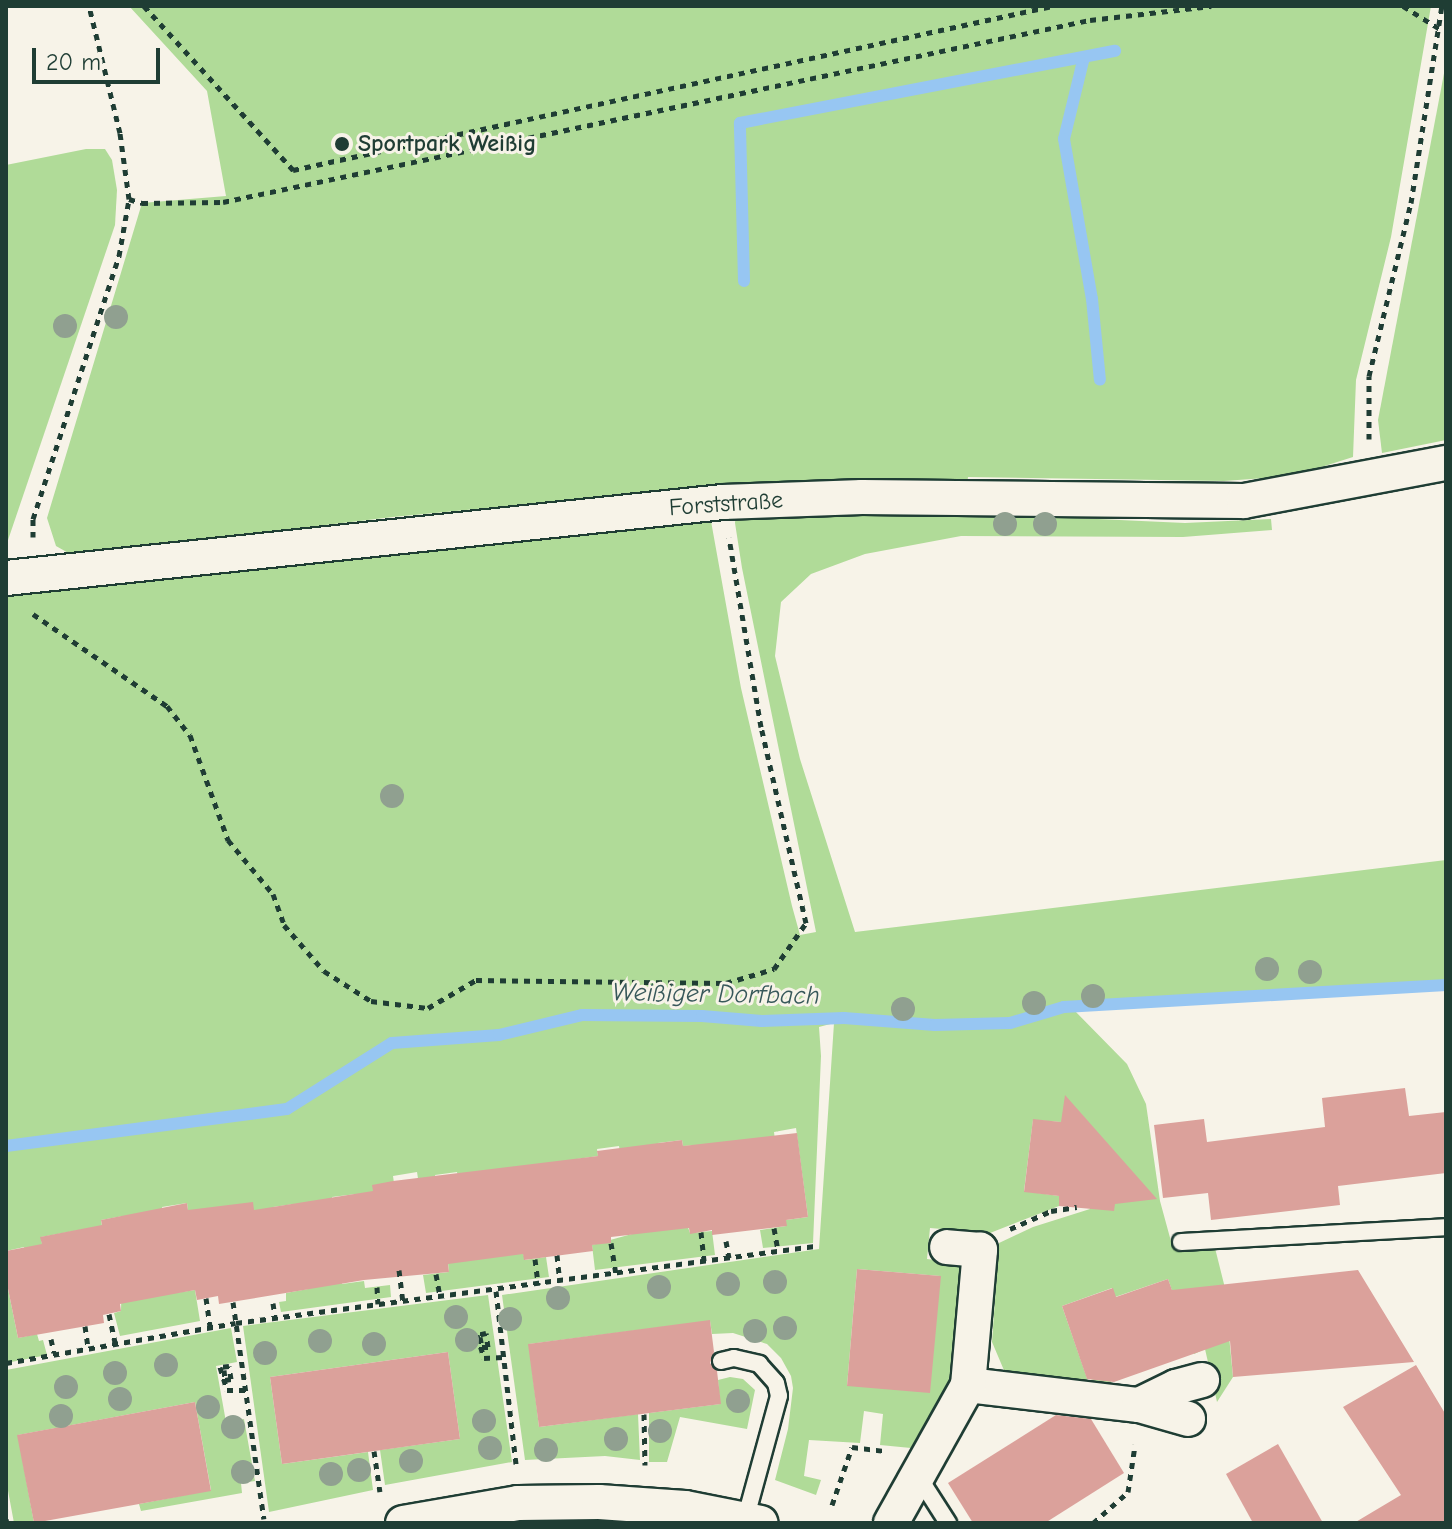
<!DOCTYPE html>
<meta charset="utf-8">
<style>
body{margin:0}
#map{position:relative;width:1452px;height:1529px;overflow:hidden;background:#f7f3e8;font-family:"Comic Neue",sans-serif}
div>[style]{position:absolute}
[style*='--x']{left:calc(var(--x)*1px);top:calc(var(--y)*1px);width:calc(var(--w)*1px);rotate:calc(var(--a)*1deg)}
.green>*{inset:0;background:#b0db98}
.stream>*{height:12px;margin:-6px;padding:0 6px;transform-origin:6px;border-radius:6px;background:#97c6f2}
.building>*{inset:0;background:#dba19b}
.path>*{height:5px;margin-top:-2.5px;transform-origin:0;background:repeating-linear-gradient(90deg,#1f3d34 0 6px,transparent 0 12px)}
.roads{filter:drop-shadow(2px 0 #1f3d34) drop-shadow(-2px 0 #1f3d34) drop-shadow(0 2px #1f3d34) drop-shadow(0 -2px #1f3d34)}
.lane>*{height:16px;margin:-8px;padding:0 8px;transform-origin:8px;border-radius:8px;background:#f7f3e8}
.street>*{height:34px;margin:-17px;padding:0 17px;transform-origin:17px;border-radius:17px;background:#f7f3e8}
.trees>*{width:24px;height:24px;margin:-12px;border-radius:50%;background:#90a090}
.dots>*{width:22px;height:22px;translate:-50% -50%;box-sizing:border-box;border:4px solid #f7f3e8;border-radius:50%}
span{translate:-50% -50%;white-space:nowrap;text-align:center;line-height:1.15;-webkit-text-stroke:6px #f7f3e8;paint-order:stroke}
.poi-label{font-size:24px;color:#1f3d34;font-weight:700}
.left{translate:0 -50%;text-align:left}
.street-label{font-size:24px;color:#1f3d34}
.water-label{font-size:26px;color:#37585a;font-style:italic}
.frame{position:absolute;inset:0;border:8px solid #1f3d34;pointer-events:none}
.scale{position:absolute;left:32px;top:48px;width:128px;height:36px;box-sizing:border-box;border:4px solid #1f3d34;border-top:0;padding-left:10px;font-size:24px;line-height:28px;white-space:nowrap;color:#1f3d34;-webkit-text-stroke:6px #f7f3e8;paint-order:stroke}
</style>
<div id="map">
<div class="green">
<div style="clip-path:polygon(evenodd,129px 6px,1431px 6px,1391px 237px,1356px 380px,1353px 457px,1293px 476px,1224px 481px,968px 477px,964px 513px,1185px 523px,1271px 519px,1272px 530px,1183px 537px,961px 536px,865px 554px,811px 574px,781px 602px,775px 656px,800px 759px,855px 932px,1446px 860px,1446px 989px,1073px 1009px,1127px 1064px,1146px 1104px,1160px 1201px,1172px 1245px,1185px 1252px,1215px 1248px,1224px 1284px,1233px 1377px,1217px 1402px,1205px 1349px,1194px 1354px,1168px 1279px,1115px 1297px,1112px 1288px,1062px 1306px,1088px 1381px,1108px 1374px,1115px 1392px,1006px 1375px,992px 1342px,999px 1243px,1033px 1227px,1090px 1209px,1061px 1122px,1033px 1120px,1024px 1191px,1059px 1196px,1059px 1206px,990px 1233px,930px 1228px,927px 1259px,966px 1264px,955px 1371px,911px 1448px,880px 1445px,883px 1414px,864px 1411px,860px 1443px,809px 1440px,804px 1476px,821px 1480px,816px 1495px,775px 1480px,788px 1429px,793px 1388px,791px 1376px,781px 1358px,767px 1344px,733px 1333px,712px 1334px,710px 1321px,529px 1344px,539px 1427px,638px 1414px,640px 1460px,605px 1456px,525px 1460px,502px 1295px,819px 1249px,834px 1023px,819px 1027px,821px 1056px,813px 1243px,763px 1248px,760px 1230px,786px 1226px,786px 1220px,808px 1217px,796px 1128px,774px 1132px,775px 1140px,683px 1146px,682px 1140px,658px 1143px,690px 1233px,712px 1231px,715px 1255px,595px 1270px,592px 1245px,632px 1234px,619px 1146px,597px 1149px,598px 1156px,577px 1159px,523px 1253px,525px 1260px,546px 1257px,549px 1277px,426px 1293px,423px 1275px,449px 1272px,448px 1263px,469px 1260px,457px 1172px,435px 1175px,436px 1183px,419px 1185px,417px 1172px,393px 1176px,394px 1183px,374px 1197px,356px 1194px,332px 1197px,342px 1284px,364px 1281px,365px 1288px,390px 1285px,391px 1297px,281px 1312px,279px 1302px,286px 1301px,286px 1293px,308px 1289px,294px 1204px,273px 1207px,274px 1213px,188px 1210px,187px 1203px,162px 1207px,175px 1293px,195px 1290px,200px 1321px,120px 1336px,114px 1313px,121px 1311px,123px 1216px,101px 1220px,102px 1226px,41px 1237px,43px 1251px,26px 1255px,24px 1247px,6px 1251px,6px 595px,335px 555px,711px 521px,741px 688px,792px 906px,800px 935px,816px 932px,742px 568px,735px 523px,739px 484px,393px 517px,72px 555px,56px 546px,47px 518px,142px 203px,226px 196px,207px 91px,129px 6px,857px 1269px,940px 1276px,847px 1386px,857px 1269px)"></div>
<div style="clip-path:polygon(1446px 63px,1446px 440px,1382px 453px,1378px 420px)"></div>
<div style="clip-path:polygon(86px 149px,105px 149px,112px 160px,117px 190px,115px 225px,6px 546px,6px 165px)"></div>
<div style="clip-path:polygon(6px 1279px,18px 1338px,37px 1334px,39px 1341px,43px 1340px,47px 1355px,6px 1363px)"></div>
<div style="clip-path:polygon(488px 1295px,512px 1462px,385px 1485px,380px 1450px,460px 1439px,448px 1352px,270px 1377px,282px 1464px,368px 1452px,373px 1490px,269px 1512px,243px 1326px)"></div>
<div style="clip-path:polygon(231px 1328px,237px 1362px,216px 1366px,226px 1422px,244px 1419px,255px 1481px,241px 1483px,242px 1493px,141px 1511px,139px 1504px,211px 1490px,195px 1402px,18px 1435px,34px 1523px,14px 1523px,6px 1480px,6px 1370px)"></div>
<div style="clip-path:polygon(730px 1377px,743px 1379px,755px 1390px,747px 1429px,680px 1417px,667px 1462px,649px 1462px,649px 1413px,720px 1404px,718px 1380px)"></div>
</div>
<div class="stream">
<div style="--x:1084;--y:57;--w:84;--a:103.7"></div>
<div style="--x:1064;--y:139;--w:162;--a:80.1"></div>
<div style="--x:1092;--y:299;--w:81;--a:84.4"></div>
<div style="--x:744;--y:281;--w:158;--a:-91.5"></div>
<div style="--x:740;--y:123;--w:382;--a:-10.9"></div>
<div style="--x:6;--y:1146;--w:283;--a:-7.5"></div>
<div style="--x:287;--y:1109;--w:124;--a:-32.2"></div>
<div style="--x:392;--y:1043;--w:107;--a:-4.3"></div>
<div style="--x:499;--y:1035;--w:85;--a:-13.5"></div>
<div style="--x:582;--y:1015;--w:120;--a:0.5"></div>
<div style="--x:702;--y:1016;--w:60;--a:4.8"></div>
<div style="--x:762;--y:1021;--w:82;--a:-2.1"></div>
<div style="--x:844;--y:1018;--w:91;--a:4.4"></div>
<div style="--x:935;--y:1025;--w:75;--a:-1.5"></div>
<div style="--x:1010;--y:1023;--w:56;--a:-16.5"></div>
<div style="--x:1064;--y:1007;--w:383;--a:-3.3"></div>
</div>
<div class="building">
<div style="clip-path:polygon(1405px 1088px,1409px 1116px,1446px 1112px,1446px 1173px,1338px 1186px,1340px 1205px,1211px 1220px,1208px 1193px,1163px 1198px,1154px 1125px,1204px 1119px,1207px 1142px,1325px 1127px,1322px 1098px)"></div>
<div style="clip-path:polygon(1065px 1095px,1157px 1199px,1115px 1204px,1114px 1211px,1059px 1206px,1059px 1196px,1024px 1192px,1033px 1119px,1061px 1122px)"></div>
<div style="clip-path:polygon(797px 1133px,808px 1217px,786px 1220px,787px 1226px,712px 1235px,712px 1230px,690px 1234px,689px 1228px,611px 1237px,611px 1243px,592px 1245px,593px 1251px,524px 1260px,523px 1254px,448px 1264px,449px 1272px,364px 1280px,219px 1304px,218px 1296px,197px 1300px,195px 1290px,120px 1304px,121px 1311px,103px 1315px,104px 1323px,18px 1338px,6px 1279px,6px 1251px,42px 1244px,40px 1237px,102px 1225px,101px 1220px,187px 1203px,188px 1210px,253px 1202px,254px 1210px,373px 1191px,372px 1185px,393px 1181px,598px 1156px,597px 1151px,682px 1140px,683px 1146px)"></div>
<div style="clip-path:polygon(857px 1269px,941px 1276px,930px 1393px,847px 1386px)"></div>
<div style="clip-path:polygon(1358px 1270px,1414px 1362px,1233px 1377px,1230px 1341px,1114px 1382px,1087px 1379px,1062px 1306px,1113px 1288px,1116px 1297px,1168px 1279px,1172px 1290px)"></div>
<div style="clip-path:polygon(710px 1320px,714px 1352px,710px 1363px,717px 1371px,721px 1404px,539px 1427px,528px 1344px)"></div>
<div style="clip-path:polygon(448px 1352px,460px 1439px,282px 1464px,270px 1377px)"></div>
<div style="clip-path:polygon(1416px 1365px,1446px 1415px,1446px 1523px,1354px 1523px,1401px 1495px,1343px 1407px)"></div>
<div style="clip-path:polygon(195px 1402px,211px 1491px,34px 1523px,17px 1435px)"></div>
<div style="clip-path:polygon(1056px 1415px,1091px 1419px,1124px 1473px,1045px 1523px,973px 1523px,948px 1483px)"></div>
<div style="clip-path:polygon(1278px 1444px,1323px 1523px,1253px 1523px,1226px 1474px)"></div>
</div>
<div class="path">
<div style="--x:144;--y:6;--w:222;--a:47.7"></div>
<div style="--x:293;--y:170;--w:777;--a:-12.19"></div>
<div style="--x:1403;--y:6;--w:44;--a:31.9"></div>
<div style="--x:129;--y:199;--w:14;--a:17"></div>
<div style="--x:142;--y:203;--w:81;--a:-0.7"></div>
<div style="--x:223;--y:202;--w:886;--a:-11.86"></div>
<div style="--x:1090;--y:20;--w:122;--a:-6.6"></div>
<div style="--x:1369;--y:439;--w:63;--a:-90"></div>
<div style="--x:1369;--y:376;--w:178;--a:-76.4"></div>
<div style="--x:1411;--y:203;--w:199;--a:-81.1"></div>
<div style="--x:33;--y:537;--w:18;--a:-90"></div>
<div style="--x:33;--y:519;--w:277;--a:-71.9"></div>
<div style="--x:119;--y:256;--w:58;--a:-80"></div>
<div style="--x:129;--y:199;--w:67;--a:-97.8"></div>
<div style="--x:120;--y:133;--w:131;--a:-103.7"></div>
<div style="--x:33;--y:614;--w:163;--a:34.5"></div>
<div style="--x:167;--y:706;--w:37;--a:52"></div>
<div style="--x:190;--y:735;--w:112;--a:70.1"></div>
<div style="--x:228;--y:840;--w:70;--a:50.2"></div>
<div style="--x:273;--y:894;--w:33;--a:70"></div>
<div style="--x:284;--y:925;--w:61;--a:49"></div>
<div style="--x:324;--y:971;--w:56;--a:32.6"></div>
<div style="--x:371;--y:1001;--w:57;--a:7"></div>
<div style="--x:428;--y:1008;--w:56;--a:-30.3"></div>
<div style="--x:476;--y:980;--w:250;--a:0.7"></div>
<div style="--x:726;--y:983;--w:50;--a:-16.3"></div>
<div style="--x:774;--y:969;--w:56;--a:-55.2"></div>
<div style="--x:806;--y:923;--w:201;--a:-102.9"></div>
<div style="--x:761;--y:727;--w:192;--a:-99.6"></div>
<div style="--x:774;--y:1228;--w:23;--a:80"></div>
<div style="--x:1010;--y:1229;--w:45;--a:-23.7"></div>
<div style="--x:1051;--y:1211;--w:26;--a:-9"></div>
<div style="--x:701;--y:1232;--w:29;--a:84"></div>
<div style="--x:726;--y:1241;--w:17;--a:80"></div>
<div style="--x:611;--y:1243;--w:31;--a:81"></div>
<div style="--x:557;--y:1255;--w:27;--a:84"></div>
<div style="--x:535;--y:1259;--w:26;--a:83"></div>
<div style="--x:399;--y:1270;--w:31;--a:83"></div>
<div style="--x:436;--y:1274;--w:22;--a:80"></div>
<div style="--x:377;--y:1287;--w:17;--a:87"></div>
<div style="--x:496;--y:1291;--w:174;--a:83.4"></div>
<div style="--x:206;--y:1298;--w:29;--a:82"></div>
<div style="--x:233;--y:1302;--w:219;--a:81.9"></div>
<div style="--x:273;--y:1303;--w:15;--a:82"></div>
<div style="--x:109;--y:1314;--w:29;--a:78"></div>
<div style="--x:85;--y:1326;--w:21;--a:82"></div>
<div style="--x:480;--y:1337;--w:10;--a:79"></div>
<div style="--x:482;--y:1347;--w:6;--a:0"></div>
<div style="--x:488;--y:1347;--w:14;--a:-98"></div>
<div style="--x:486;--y:1333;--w:9;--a:167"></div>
<div style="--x:477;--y:1335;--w:24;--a:73"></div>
<div style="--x:484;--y:1358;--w:19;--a:-3"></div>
<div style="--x:51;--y:1339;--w:14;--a:78"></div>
<div style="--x:6;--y:1363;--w:233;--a:-9.9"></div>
<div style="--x:236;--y:1323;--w:584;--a:-7.58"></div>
<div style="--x:224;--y:1370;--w:10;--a:84"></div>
<div style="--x:225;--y:1380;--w:6;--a:-9"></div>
<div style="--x:231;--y:1379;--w:13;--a:-99"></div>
<div style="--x:229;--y:1366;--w:9;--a:174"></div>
<div style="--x:220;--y:1367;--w:24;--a:73"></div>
<div style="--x:227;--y:1390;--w:19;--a:0"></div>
<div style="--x:644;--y:1414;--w:51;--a:88.9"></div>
<div style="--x:374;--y:1451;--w:41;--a:81.7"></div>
<div style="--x:832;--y:1505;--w:61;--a:-71"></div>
<div style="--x:852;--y:1447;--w:34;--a:7"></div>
<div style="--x:6;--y:1519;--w:4;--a:76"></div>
<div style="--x:1093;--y:1523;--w:47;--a:-41.5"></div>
<div style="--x:1128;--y:1492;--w:48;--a:-81.5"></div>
</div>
<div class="roads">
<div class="lane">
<div style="--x:1181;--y:1242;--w:265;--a:-3.2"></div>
<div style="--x:721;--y:1361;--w:13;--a:-13"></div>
<div style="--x:734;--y:1358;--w:26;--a:13"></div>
<div style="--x:759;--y:1364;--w:25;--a:48"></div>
<div style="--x:776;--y:1383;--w:13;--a:77"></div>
<div style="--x:779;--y:1396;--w:129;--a:105.3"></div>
<div style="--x:918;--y:1476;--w:56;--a:57.4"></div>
</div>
<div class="street">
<div style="--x:6;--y:578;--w:721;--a:-6.05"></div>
<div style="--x:723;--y:502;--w:139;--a:-2.1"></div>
<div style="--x:862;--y:497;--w:382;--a:0.6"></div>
<div style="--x:1244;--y:501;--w:206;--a:-10.7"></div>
<div style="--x:968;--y:1385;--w:172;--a:6.7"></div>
<div style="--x:1139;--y:1405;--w:41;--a:-25.9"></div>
<div style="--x:1176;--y:1387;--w:27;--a:-15"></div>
<div style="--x:1139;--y:1405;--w:51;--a:15.9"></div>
<div style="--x:403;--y:1523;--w:117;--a:-9.9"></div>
<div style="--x:518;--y:1503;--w:81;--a:-0.7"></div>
<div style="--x:599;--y:1502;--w:86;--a:4"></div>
<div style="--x:685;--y:1508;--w:77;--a:11.2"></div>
<div style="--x:891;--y:1523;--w:158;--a:-60.8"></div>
<div style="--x:968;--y:1385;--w:136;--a:-84.9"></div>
<div style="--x:980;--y:1250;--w:33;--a:-175"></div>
</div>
</div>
<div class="trees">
<div style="left:116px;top:317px"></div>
<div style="left:65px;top:326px"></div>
<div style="left:1005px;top:524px"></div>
<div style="left:1045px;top:524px"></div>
<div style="left:392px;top:796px"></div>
<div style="left:1267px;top:969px"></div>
<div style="left:1310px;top:972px"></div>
<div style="left:1093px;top:996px"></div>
<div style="left:1034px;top:1003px"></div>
<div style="left:903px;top:1009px"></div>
<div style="left:775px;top:1282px"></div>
<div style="left:728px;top:1284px"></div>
<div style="left:659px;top:1287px"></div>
<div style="left:558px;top:1298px"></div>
<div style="left:456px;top:1317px"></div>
<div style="left:510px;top:1319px"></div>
<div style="left:785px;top:1328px"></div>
<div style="left:755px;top:1331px"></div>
<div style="left:467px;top:1340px"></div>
<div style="left:320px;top:1341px"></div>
<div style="left:374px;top:1344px"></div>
<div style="left:265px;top:1353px"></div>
<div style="left:166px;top:1365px"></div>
<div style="left:115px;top:1373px"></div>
<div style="left:66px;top:1387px"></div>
<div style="left:120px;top:1399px"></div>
<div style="left:738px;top:1401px"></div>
<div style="left:208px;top:1407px"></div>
<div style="left:61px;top:1416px"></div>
<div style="left:484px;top:1421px"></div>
<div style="left:233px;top:1427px"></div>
<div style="left:660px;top:1431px"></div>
<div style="left:616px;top:1439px"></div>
<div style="left:490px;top:1448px"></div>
<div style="left:546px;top:1450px"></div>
<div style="left:411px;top:1461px"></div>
<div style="left:359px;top:1470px"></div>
<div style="left:243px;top:1472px"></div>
<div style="left:331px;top:1474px"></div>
</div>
<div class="dots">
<div style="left:342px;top:144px;background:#1f3d34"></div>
</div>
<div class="poi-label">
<span class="left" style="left:358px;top:144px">Sportpark Weißig</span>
</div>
<div class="street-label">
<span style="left:726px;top:504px;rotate:-4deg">Forststraße</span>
</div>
<div class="water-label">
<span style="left:716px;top:995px;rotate:1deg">Weißiger Dorfbach</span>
</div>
<div class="frame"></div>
<div class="scale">20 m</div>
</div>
